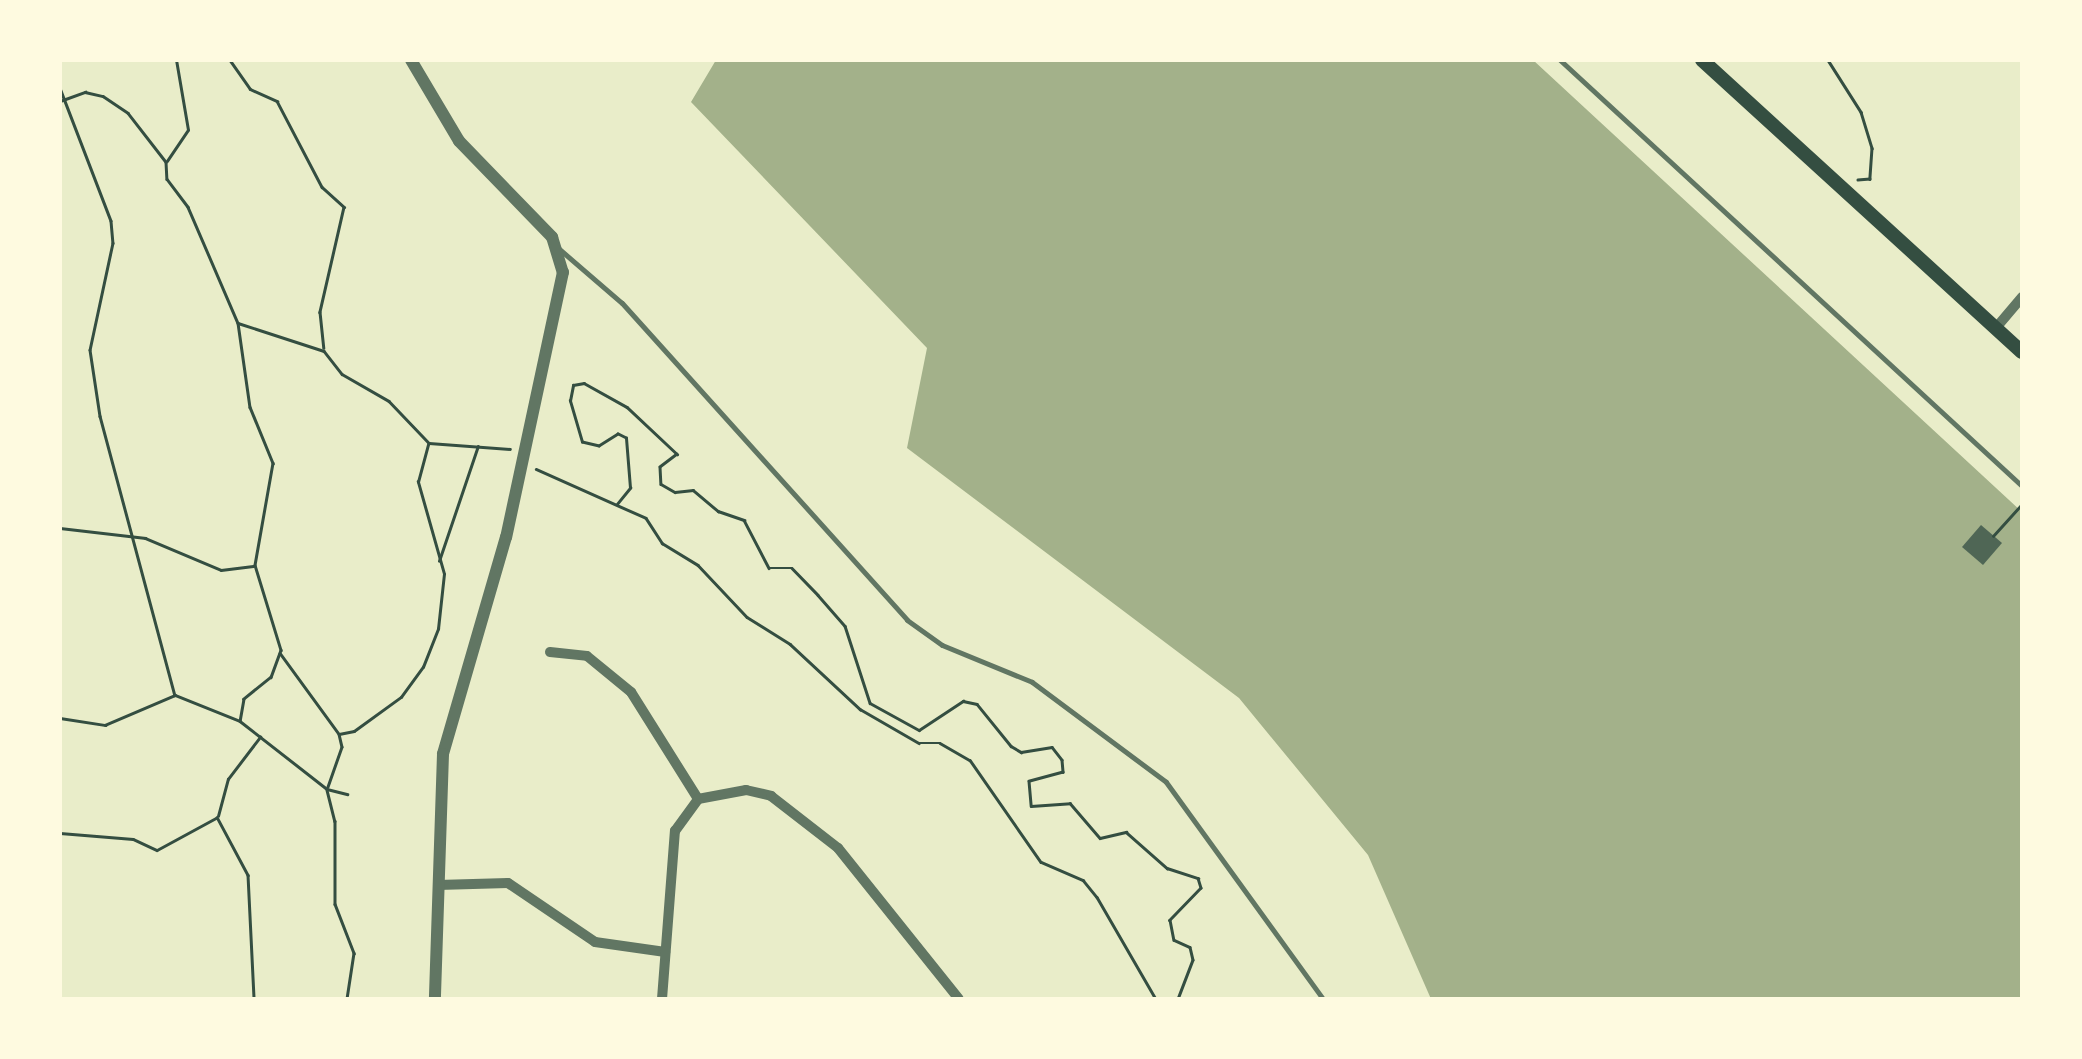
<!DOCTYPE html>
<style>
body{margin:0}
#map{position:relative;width:2082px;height:1059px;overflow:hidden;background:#e9edc9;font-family:Roboto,sans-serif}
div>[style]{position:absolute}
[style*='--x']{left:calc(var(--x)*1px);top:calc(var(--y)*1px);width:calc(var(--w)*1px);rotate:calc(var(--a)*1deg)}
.water>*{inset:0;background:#a3b18a}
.building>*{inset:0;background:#4f6655}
.path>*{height:2.5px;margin:-1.25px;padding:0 1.25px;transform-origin:1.25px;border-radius:1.25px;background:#344e41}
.service>*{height:5px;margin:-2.5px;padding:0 2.5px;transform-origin:2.5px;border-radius:2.5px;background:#617663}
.minor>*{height:10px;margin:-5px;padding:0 5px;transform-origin:5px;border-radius:5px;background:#617663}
.tertiary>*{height:12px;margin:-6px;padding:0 6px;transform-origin:6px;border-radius:6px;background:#617663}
.secondary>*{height:14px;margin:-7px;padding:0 7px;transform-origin:7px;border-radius:7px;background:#344e41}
span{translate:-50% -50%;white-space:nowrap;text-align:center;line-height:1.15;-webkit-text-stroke:8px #fefae0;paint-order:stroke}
.frame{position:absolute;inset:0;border:62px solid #fefae0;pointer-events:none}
</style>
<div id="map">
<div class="water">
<div style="clip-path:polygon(716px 60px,1533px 60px,2022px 512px,2022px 999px,1431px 999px,1368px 855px,1239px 698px,907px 448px,927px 348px,691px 102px)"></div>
</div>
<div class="building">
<div style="clip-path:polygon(1981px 525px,2002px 543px,1983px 565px,1962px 547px)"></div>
</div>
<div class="path">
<div style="--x:230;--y:60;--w:35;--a:55"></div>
<div style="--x:250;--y:89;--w:30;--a:24"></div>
<div style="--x:277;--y:101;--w:97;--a:62.4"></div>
<div style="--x:322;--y:187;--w:30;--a:42"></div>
<div style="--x:344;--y:207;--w:108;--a:102.9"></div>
<div style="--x:320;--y:312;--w:36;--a:84"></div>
<div style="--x:1828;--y:60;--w:62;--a:57.6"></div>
<div style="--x:1861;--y:112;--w:38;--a:73"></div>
<div style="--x:1872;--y:148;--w:31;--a:94"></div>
<div style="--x:1870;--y:179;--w:12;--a:175"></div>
<div style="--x:60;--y:88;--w:142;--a:69"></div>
<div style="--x:111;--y:221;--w:22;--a:85"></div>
<div style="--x:113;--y:243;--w:109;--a:102.1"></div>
<div style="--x:90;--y:350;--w:67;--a:81.4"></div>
<div style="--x:100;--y:416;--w:289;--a:75"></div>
<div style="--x:60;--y:101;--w:27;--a:-20"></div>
<div style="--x:85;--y:92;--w:18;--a:13"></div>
<div style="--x:103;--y:96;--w:30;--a:34"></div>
<div style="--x:128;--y:113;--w:62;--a:52.2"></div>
<div style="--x:166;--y:162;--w:17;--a:87"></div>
<div style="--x:167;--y:179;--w:35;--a:53"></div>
<div style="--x:188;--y:207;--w:126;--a:66.7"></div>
<div style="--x:238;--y:323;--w:85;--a:81.9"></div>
<div style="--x:250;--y:407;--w:61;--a:67.7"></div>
<div style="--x:273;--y:463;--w:104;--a:100"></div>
<div style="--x:255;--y:565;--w:89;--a:73"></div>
<div style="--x:281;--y:650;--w:29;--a:110"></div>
<div style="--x:271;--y:677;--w:35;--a:141"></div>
<div style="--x:244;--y:699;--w:22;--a:100"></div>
<div style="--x:167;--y:161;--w:37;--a:-56"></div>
<div style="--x:188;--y:130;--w:71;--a:-99.7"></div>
<div style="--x:238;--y:323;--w:90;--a:18"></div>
<div style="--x:324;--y:351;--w:29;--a:52"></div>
<div style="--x:342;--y:374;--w:54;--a:29.9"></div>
<div style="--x:389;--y:401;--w:58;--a:46.4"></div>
<div style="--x:429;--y:443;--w:81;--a:4.2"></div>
<div style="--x:536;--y:469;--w:120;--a:24"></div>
<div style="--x:646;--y:518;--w:30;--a:57"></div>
<div style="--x:662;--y:543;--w:42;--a:31.4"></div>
<div style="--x:698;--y:565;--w:71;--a:46.7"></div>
<div style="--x:747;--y:617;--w:51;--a:32.1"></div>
<div style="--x:790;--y:644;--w:96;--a:42.9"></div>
<div style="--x:860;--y:709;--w:68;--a:30"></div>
<div style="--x:919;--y:743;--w:21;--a:0"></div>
<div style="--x:940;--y:743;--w:34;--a:30"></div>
<div style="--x:970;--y:760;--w:124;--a:55.2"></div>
<div style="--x:1041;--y:862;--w:46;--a:23.2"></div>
<div style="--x:1083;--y:880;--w:22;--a:51"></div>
<div style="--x:1097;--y:897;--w:118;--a:60"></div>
<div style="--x:617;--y:504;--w:21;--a:-51"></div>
<div style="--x:630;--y:488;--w:50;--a:-94.6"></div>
<div style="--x:626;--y:438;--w:9;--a:-153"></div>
<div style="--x:618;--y:434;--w:22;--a:148"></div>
<div style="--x:599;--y:446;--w:17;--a:-167"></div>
<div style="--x:582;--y:442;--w:43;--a:-106.3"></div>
<div style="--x:570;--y:401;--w:16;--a:-79"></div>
<div style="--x:573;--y:385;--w:11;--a:-10"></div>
<div style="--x:584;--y:383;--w:49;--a:29.2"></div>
<div style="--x:627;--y:407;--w:69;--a:43.2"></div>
<div style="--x:677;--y:454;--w:21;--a:143"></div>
<div style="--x:660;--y:467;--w:17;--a:87"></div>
<div style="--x:661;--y:484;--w:16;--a:30"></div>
<div style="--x:675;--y:492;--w:18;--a:-6"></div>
<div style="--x:693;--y:490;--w:33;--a:40"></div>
<div style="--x:718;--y:511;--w:28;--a:19"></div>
<div style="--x:744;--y:520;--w:54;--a:62.5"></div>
<div style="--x:769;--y:568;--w:23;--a:0"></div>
<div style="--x:792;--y:568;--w:37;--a:46"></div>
<div style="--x:818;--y:595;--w:41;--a:48.9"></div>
<div style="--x:845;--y:626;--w:81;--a:72"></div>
<div style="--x:870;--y:703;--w:56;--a:28.9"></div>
<div style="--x:919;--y:730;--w:53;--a:-33.4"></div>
<div style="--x:963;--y:701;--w:14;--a:12"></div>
<div style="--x:977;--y:704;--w:54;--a:51"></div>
<div style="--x:1011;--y:746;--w:12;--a:31"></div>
<div style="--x:1021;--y:752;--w:31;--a:-9"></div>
<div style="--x:1052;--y:747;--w:16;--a:52"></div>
<div style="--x:1062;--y:760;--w:12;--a:85"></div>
<div style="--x:1063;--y:772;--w:35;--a:165"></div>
<div style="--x:1029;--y:781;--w:25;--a:85"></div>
<div style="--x:1031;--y:806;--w:39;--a:-4"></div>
<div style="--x:1070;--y:803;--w:46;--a:49.4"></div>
<div style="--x:1100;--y:838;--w:27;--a:-13"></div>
<div style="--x:1126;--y:832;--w:55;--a:41.3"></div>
<div style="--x:1167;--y:868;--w:33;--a:18"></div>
<div style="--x:1198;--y:878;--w:10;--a:73"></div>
<div style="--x:1201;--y:888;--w:45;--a:134.1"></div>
<div style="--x:1170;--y:920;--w:20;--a:79"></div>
<div style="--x:1174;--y:940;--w:17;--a:24"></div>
<div style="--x:1190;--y:947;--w:13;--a:77"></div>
<div style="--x:1193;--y:960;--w:42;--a:111"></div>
<div style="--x:60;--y:528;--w:86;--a:6.7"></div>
<div style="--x:145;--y:538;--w:82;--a:22.8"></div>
<div style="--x:221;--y:570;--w:32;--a:-7"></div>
<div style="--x:1993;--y:536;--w:43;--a:-47.8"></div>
<div style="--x:439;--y:561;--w:121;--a:-71.3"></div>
<div style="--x:280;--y:653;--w:100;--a:53.9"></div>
<div style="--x:339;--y:734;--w:13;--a:77"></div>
<div style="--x:342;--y:747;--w:42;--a:109.3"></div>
<div style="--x:60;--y:718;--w:46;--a:8.8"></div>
<div style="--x:105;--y:725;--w:76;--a:-23.2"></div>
<div style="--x:175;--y:695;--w:70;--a:21.8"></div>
<div style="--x:240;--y:721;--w:110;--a:38"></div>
<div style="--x:327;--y:789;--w:21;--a:14"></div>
<div style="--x:339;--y:734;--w:15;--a:-11"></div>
<div style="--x:354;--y:731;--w:58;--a:-35.9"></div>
<div style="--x:401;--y:697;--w:37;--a:-54"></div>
<div style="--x:423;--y:667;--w:41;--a:-68.5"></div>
<div style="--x:438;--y:629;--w:55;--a:-83.8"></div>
<div style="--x:444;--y:574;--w:96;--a:-105.8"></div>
<div style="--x:418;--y:482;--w:39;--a:-75"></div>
<div style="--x:327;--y:790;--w:32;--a:76"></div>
<div style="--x:335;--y:821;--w:83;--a:90"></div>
<div style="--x:335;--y:904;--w:53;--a:68.8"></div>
<div style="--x:354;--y:953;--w:47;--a:98.7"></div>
<div style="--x:218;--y:816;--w:38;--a:-75"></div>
<div style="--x:228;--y:779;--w:53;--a:-52.7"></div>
<div style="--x:217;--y:817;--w:66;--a:61.9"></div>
<div style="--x:248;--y:875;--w:124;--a:87.2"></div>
<div style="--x:60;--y:833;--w:73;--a:4.7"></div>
<div style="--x:133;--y:839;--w:26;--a:25"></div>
<div style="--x:157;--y:850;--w:67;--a:-28.5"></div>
</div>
<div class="service">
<div style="--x:1560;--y:60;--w:628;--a:42.68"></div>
<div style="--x:558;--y:248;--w:84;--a:40.7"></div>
<div style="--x:622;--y:303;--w:426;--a:48"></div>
<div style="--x:907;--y:620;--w:43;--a:35.5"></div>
<div style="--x:942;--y:645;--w:97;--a:22.3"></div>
<div style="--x:1032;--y:682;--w:167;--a:36.7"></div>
<div style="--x:1166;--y:782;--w:268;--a:54.1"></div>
</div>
<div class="minor">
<div style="--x:1995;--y:329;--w:42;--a:-49.8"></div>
<div style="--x:550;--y:652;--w:37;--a:6"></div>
<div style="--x:587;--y:656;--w:57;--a:39.3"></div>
<div style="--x:631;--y:692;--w:126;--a:57.9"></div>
<div style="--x:438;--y:885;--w:70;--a:-1.6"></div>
<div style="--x:508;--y:883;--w:105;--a:34.1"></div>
<div style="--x:595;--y:942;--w:71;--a:8.1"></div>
<div style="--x:662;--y:999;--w:169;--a:-85.6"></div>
<div style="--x:675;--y:831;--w:39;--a:-54"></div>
<div style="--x:698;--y:799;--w:49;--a:-10.6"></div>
<div style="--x:746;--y:790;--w:26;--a:13"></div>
<div style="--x:771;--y:796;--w:85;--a:37.8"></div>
<div style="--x:838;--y:848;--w:193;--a:51.3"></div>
</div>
<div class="tertiary">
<div style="--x:411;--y:60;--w:94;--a:59.3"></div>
<div style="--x:459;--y:141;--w:134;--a:45.9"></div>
<div style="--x:552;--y:237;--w:37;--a:73"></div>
<div style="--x:563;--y:272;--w:271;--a:102.1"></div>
<div style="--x:506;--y:537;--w:226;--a:106.2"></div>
<div style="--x:443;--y:754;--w:245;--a:91.9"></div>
</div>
<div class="secondary">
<div style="--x:1702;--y:60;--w:433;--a:42.4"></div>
</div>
<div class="frame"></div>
</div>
